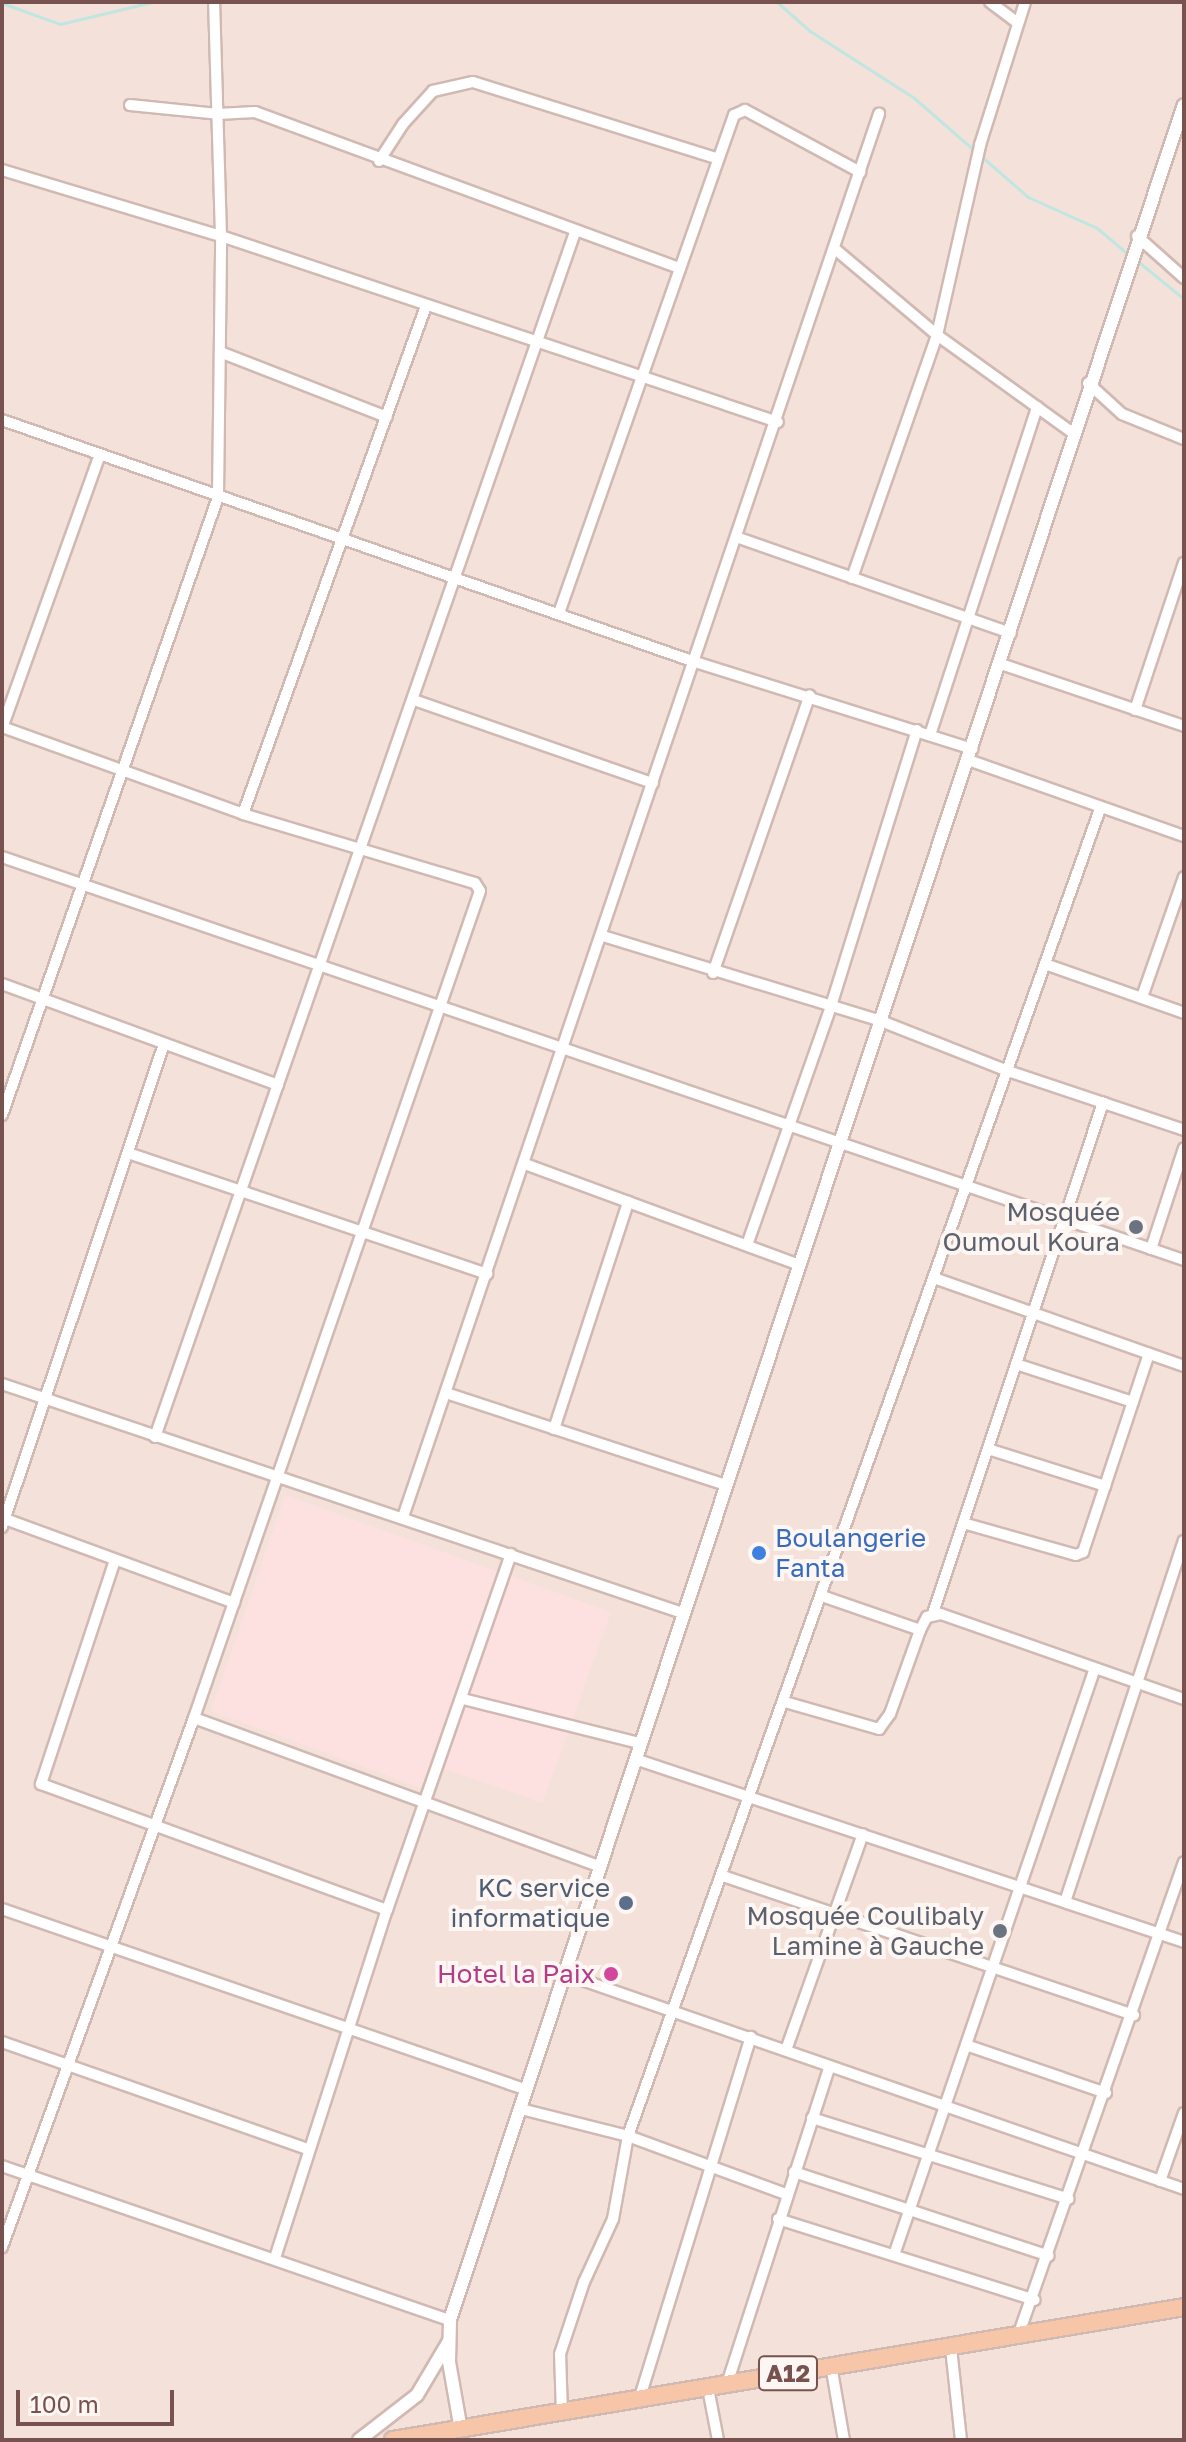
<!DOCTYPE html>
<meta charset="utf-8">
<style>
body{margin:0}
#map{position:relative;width:1186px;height:2442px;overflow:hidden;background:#fcf1eb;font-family:"Golos Text",sans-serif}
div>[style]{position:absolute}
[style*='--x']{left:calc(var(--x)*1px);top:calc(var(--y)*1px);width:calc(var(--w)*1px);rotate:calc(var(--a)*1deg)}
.residential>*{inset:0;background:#f4e1da}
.commercial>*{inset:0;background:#fce1e0}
.stream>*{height:3px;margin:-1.5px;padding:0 1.5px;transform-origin:1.5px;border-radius:1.5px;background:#c0e6e2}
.roads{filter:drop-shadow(2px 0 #d1b9b3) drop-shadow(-2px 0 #d1b9b3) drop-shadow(0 2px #d1b9b3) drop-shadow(0 -2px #d1b9b3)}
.minor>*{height:10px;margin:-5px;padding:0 5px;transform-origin:5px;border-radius:5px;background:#fff}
.tertiary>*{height:12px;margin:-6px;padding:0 6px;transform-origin:6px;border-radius:6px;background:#fff}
.primary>*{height:16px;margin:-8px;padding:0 8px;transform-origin:8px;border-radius:8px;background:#f7c5a7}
.dots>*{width:22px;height:22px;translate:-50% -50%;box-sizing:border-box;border:4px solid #fef6f2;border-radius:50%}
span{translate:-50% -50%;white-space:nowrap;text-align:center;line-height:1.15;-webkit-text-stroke:8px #fef6f2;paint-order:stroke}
.shield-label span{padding:2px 6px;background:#fef6f2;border:2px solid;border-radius:6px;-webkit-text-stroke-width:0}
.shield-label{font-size:24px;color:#77524e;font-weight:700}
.worship-label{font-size:26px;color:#5b616d}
.right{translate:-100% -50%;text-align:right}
.shop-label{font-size:26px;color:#366cbe}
.left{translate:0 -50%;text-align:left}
.service-label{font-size:26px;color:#4e5e75}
.hotel-label{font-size:26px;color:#b23c85}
.frame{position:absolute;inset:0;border:4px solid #77524e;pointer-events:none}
.scale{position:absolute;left:16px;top:2390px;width:158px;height:36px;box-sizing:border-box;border:4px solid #77524e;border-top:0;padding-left:10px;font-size:24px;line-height:28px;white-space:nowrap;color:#77524e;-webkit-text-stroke:6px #fef6f2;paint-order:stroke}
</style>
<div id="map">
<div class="residential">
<div style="clip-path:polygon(2px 2px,1184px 2px,1184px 2440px,2px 2440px)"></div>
</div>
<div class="commercial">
<div style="clip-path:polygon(285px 1495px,611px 1612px,543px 1803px,430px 1764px,421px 1788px,211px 1711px)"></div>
</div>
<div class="stream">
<div style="--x:777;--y:2;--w:44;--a:41.3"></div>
<div style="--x:810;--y:31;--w:122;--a:32.7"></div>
<div style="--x:913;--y:97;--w:82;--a:41.1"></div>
<div style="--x:2;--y:3;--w:62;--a:19.9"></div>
<div style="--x:60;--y:24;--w:95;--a:-13.4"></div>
<div style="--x:981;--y:156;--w:62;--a:41.1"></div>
<div style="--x:1028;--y:197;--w:76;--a:24.2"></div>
<div style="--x:1097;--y:228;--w:42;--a:40.2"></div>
<div style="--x:1135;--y:259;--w:63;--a:39.2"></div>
</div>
<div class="roads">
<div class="minor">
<div style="--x:990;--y:2;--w:34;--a:37"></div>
<div style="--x:130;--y:105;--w:88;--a:5.8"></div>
<div style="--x:218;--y:114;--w:37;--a:-3"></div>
<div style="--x:255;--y:112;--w:453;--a:20.2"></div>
<div style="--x:379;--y:161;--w:44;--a:-57"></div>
<div style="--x:403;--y:124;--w:45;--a:-47.7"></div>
<div style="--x:433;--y:91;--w:41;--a:-12.7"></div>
<div style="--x:473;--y:82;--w:257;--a:17.4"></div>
<div style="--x:2;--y:170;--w:229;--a:16.8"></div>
<div style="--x:221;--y:236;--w:587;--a:18.47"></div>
<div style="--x:1137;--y:236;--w:63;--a:41.8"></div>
<div style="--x:835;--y:249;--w:133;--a:40.1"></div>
<div style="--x:937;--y:335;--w:168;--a:35.8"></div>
<div style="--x:220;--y:352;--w:179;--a:21.3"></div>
<div style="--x:1088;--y:383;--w:46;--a:42.4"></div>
<div style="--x:1122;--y:414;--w:67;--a:22"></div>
<div style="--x:2;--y:420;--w:731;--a:19.25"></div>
<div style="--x:692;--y:661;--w:294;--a:17.4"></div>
<div style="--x:739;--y:538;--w:288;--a:19.3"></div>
<div style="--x:852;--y:578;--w:257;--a:-70.7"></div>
<div style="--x:937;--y:335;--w:195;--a:-77.2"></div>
<div style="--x:980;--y:145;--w:150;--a:-72.5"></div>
<div style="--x:559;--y:613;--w:528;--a:-70.64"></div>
<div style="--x:734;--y:115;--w:12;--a:-24"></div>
<div style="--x:745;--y:110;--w:131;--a:28.3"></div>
<div style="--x:1001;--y:664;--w:193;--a:18.7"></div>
<div style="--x:414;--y:700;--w:253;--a:19.2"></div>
<div style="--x:1135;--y:710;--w:155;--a:-71.6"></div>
<div style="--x:2;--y:727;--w:256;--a:19.8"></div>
<div style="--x:243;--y:814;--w:242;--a:16.6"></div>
<div style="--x:475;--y:883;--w:9;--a:58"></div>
<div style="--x:480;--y:891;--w:875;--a:109.08"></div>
<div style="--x:194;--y:1718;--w:563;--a:109.95"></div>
<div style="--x:2;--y:728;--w:290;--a:-70.3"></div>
<div style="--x:930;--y:735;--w:345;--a:-71.9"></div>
<div style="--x:968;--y:760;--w:229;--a:19.4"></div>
<div style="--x:243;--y:814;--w:540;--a:-70.19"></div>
<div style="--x:2;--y:857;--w:1249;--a:18.83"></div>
<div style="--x:603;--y:936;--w:291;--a:17"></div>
<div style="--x:881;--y:1021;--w:136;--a:21.5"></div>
<div style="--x:1008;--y:1071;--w:186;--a:18.5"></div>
<div style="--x:1045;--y:964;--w:147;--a:19.4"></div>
<div style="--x:713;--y:973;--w:294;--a:-70.8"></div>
<div style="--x:2;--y:984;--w:294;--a:20.1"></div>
<div style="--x:1142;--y:997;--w:127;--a:-70.7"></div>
<div style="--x:2;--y:1115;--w:655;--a:-70.73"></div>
<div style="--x:218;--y:497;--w:261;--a:-89.3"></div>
<div style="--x:221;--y:236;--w:234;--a:-91.7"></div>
<div style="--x:131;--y:1154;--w:376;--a:18.6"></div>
<div style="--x:525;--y:1164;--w:290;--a:20.2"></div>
<div style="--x:747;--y:1245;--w:253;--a:-70.6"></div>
<div style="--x:831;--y:1006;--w:289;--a:-72.7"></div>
<div style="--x:1151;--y:1249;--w:106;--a:-71.9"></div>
<div style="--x:934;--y:1278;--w:265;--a:19.4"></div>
<div style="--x:1016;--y:1364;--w:123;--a:18"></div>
<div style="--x:2;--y:1384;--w:718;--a:18.59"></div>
<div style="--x:446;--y:1393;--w:292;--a:18.2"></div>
<div style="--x:554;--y:1429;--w:239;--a:-71.9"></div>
<div style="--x:155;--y:1437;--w:1276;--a:-70.78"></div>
<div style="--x:988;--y:1449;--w:123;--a:17.5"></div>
<div style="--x:403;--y:1517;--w:1482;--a:-71.26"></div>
<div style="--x:5;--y:1519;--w:244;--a:20.1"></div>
<div style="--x:963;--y:1523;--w:117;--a:15.8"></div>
<div style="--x:1076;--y:1555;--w:8;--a:-23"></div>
<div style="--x:1083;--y:1552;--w:209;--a:-71.6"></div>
<div style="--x:2;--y:1527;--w:509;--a:-71.46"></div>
<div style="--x:115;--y:1560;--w:236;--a:108.3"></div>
<div style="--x:41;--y:1784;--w:368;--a:20"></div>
<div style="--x:822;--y:1596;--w:104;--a:19.1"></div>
<div style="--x:920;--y:1630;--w:15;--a:-62"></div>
<div style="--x:927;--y:1617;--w:14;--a:-12"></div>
<div style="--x:941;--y:1614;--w:257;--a:19.3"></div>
<div style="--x:933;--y:1613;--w:538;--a:-71.57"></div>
<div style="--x:463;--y:1699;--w:182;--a:14"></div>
<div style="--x:785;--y:1702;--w:98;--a:16"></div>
<div style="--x:879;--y:1729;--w:19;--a:-54"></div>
<div style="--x:890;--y:1714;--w:89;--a:-70.3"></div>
<div style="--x:194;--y:1718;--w:430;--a:20.1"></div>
<div style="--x:635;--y:1759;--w:579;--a:18.43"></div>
<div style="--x:723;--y:1876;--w:434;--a:18.7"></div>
<div style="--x:1065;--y:1902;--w:380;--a:-71.8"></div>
<div style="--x:2;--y:1909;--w:555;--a:19.02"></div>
<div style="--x:562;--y:1973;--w:658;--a:19.15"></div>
<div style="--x:2;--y:2042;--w:323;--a:19.3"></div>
<div style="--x:966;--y:2045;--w:148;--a:18.9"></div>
<div style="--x:786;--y:2050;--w:229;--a:-70.4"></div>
<div style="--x:521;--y:2109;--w:110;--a:14.2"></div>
<div style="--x:628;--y:2136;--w:168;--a:20.2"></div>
<div style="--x:812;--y:2118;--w:269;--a:17.5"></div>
<div style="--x:2;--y:2166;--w:474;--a:19"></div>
<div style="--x:794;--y:2172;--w:268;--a:18.2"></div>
<div style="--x:1160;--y:2181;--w:72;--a:-70.6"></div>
<div style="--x:778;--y:2219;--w:269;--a:17.5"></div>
<div style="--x:894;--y:2255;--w:620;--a:-71.1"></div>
<div style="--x:275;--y:2258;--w:366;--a:-72.2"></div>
<div style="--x:387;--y:1910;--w:377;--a:-70.8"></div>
<div style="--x:1018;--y:2336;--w:502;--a:-70.7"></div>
<div style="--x:951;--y:2348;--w:93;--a:83.8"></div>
<div style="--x:831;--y:2365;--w:76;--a:80.2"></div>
<div style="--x:727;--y:2384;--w:334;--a:-72.1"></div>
<div style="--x:708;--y:2388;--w:53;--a:79.1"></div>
<div style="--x:640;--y:2397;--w:377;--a:-72.9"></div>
<div style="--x:562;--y:2413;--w:59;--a:-91.9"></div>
<div style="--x:560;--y:2354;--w:76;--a:-71.6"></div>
<div style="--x:584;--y:2282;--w:69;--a:-65.3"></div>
<div style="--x:613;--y:2219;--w:84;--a:-79.8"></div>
<div style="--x:628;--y:2136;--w:1408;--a:-70.42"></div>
</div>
<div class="tertiary">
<div style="--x:461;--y:2430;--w:69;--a:-100"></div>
<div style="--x:449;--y:2362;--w:42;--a:-88.6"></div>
<div style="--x:450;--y:2320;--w:2333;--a:-71.67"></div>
<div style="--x:359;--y:2440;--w:73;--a:-37.8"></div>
<div style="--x:417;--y:2395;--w:63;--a:-59.3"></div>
</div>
<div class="primary">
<div style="--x:393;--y:2440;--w:802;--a:-9.54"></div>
</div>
</div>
<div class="dots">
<div style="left:1136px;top:1227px;background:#6b7280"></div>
<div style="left:759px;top:1553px;background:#3f7fe0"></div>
<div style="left:626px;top:1903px;background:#5c6f8a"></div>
<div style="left:1000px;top:1931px;background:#6b7280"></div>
<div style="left:611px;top:1974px;background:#d1479c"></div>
</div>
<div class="shield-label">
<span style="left:788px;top:2373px">A12</span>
</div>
<div class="worship-label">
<span class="right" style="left:1120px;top:1227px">Mosquée<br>Oumoul Koura</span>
<span class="right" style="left:984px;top:1931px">Mosquée Coulibaly<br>Lamine à Gauche</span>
</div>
<div class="shop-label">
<span class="left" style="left:775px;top:1553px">Boulangerie<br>Fanta</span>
</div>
<div class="service-label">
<span class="right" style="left:610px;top:1903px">KC service<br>informatique</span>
</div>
<div class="hotel-label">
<span class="right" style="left:595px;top:1974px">Hotel la Paix</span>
</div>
<div class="frame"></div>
<div class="scale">100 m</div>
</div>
